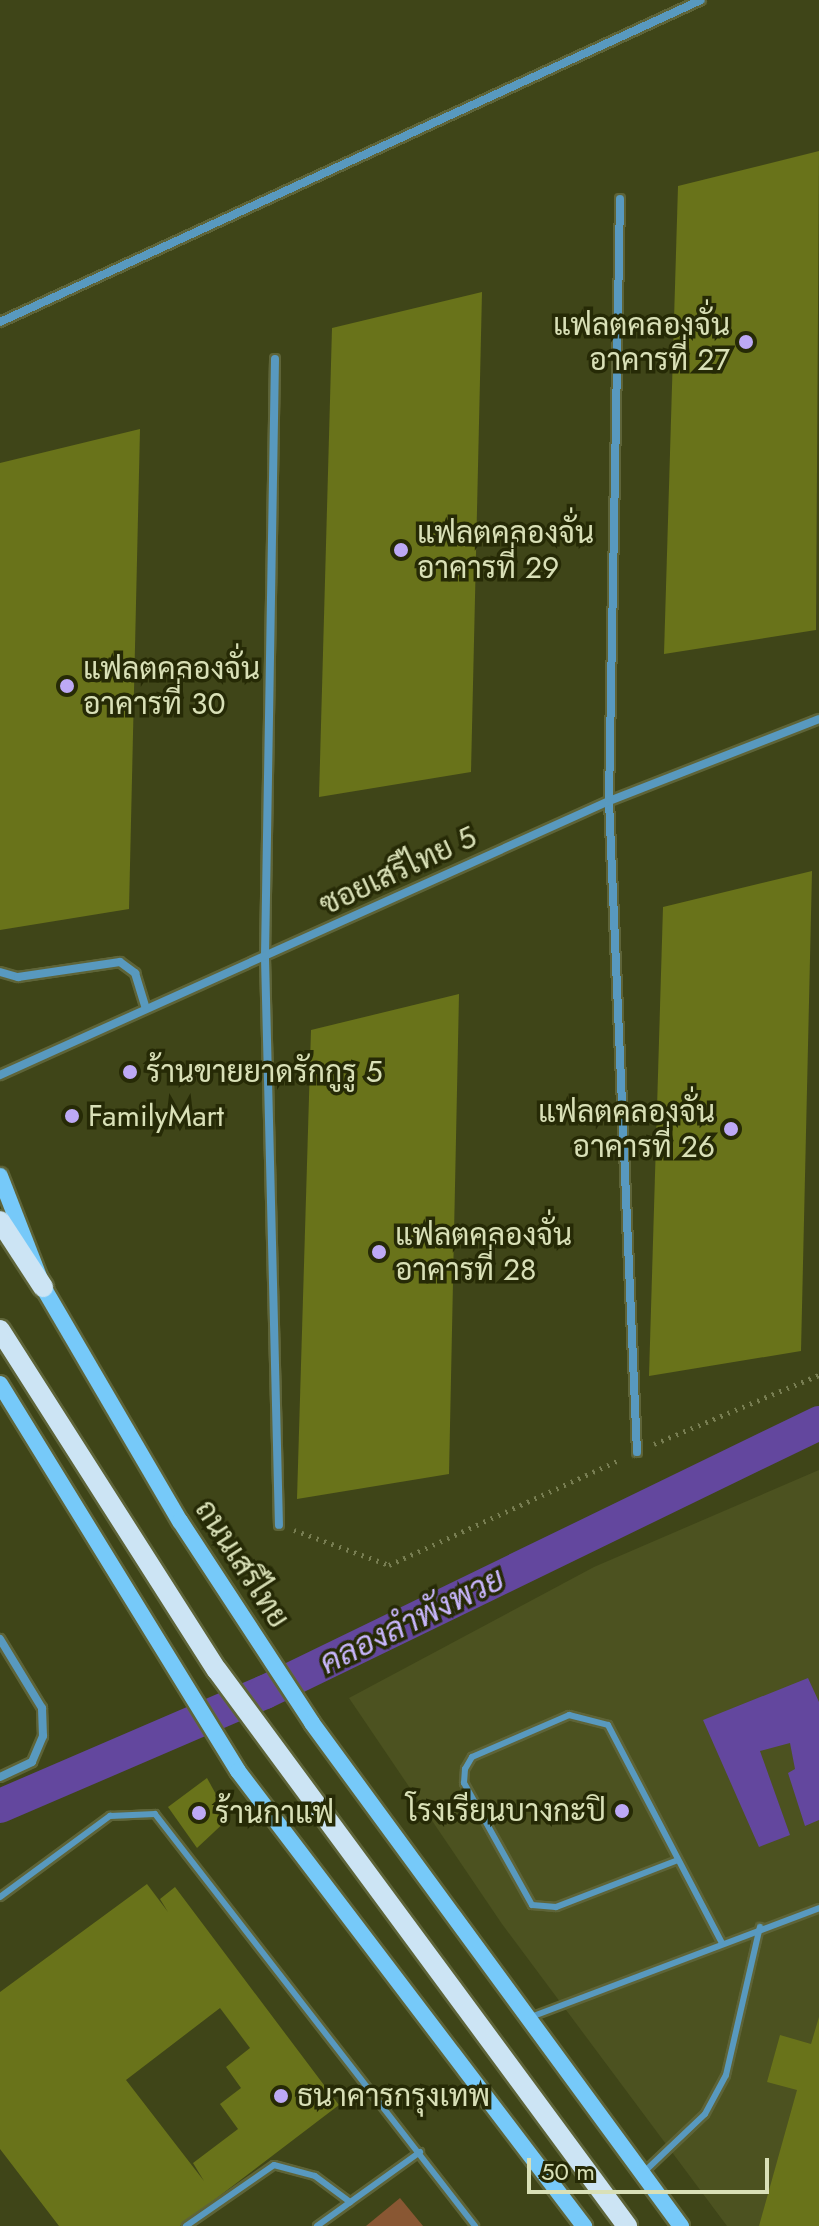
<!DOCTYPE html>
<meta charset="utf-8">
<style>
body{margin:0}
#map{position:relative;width:819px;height:2226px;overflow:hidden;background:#3f4518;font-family:Jost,Sarabun,sans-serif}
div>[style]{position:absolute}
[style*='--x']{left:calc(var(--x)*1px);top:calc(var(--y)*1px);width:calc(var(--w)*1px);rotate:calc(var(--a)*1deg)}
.built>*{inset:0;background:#4c5220}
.green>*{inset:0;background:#895733}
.water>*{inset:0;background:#63479e}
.canal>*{height:34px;margin:-17px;padding:0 17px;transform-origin:17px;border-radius:17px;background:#63479e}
.building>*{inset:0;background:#69731a}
.path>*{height:5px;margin-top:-2.5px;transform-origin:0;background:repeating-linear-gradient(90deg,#787e52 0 2px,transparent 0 8px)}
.roads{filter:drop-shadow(2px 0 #5e6438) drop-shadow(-2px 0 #5e6438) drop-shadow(0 2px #5e6438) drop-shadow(0 -2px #5e6438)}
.service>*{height:6px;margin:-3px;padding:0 3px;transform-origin:3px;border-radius:3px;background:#5899bf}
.minor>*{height:8px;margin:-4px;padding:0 4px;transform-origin:4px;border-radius:4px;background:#5899bf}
.secondary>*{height:16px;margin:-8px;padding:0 8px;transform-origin:8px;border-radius:8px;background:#76c9f9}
.primary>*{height:20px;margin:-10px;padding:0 10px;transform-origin:10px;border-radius:10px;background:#cce4f4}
.dots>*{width:22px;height:22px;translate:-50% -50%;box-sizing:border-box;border:4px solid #262a06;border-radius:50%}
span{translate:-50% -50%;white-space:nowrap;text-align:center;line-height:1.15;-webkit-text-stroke:7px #262a06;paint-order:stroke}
.poi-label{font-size:30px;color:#d9e0b7}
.right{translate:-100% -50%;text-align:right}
.left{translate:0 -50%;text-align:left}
.street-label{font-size:30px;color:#d9e0b7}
.water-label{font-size:32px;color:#c8b6fc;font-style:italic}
.scale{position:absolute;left:527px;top:2158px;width:242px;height:36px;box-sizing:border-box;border:4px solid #d9e0b7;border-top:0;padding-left:10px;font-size:24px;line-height:28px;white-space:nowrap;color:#d9e0b7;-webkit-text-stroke:6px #262a06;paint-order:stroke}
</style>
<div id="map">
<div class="built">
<div style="clip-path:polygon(819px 1470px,819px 2226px,727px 2226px,502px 1924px,349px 1698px,594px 1567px)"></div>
</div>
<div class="green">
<div style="clip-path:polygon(400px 2198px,423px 2226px,366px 2226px)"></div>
</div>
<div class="water">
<div style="clip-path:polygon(808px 1678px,819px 1702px,819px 1820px,805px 1826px,788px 1773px,795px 1769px,790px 1743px,760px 1751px,790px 1835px,759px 1847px,703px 1720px)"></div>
</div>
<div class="canal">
<div style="--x:0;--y:1806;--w:288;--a:-23.3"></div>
<div style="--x:265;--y:1692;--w:616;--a:-25.9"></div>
</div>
<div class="building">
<div style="clip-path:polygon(819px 151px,816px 630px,664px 654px,678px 186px)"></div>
<div style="clip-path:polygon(482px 292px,471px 772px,319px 797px,332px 328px)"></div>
<div style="clip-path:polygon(140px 429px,129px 909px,0 930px,0 463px)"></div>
<div style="clip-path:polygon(812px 871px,801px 1351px,649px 1376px,663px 907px)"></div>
<div style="clip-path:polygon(459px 994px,449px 1474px,297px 1499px,311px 1030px)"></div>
<div style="clip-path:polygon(207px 1778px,229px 1818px,197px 1848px,168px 1807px)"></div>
<div style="clip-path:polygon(evenodd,147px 1884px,168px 1912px,160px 1899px,175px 1887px,339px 2105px,180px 2226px,59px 2226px,0 2149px,0 1992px,147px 1884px,220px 2008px,250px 2048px,226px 2067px,241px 2088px,220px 2104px,238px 2129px,193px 2163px,204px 2181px,126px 2080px,220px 2008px)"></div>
<div style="clip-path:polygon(819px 2017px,819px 2226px,759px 2226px,797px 2090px,767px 2082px,780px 2035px,811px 2044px)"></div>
</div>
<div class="path">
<div style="--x:654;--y:1444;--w:179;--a:-22.7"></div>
<div style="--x:294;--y:1530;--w:101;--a:20.2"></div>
<div style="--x:389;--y:1565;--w:253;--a:-24.5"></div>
</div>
<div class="roads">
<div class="service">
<div style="--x:678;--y:1860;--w:131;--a:158.9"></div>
<div style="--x:556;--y:1907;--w:24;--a:-175"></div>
<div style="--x:532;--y:1905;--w:140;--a:-119.1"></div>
<div style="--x:464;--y:1783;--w:14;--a:-86"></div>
<div style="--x:465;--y:1769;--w:14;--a:-60"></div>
<div style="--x:472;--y:1757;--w:106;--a:-23.4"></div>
<div style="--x:569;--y:1715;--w:40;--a:14.4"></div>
<div style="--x:608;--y:1725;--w:246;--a:62.4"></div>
<div style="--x:0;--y:1897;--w:137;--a:-36.4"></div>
<div style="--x:110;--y:1816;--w:45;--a:-2.5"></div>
<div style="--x:155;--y:1814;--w:522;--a:52.16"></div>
<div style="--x:531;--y:2017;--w:308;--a:-20.7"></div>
<div style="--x:644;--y:2172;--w:84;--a:-43.6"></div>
<div style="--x:705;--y:2114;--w:44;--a:-61.7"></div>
<div style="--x:726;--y:2075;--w:152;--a:-77.1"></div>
<div style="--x:186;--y:2226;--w:107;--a:-34.7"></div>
<div style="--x:274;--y:2165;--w:42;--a:15"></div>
<div style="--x:315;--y:2176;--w:44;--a:36.6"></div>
<div style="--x:317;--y:2226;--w:127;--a:-35.7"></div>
</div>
<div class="minor">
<div style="--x:620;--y:199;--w:602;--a:91.05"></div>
<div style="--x:609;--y:801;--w:652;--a:87.54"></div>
<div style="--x:0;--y:322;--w:771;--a:-24.67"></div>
<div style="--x:275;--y:359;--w:599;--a:90.96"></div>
<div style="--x:265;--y:958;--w:567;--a:88.59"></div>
<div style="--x:0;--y:972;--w:19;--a:16"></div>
<div style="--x:18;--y:977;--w:103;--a:-8.4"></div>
<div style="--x:120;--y:962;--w:19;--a:36"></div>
<div style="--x:135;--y:973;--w:34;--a:73"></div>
<div style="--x:0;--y:1075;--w:668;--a:-24.22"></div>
<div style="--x:609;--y:801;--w:225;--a:-21.3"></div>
<div style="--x:0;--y:1639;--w:81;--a:58.7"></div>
<div style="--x:42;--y:1708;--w:28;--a:88"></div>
<div style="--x:43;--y:1736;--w:28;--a:113"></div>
<div style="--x:32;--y:1762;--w:35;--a:155"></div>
</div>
<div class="secondary">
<div style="--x:0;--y:1176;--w:119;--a:68.8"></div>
<div style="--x:43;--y:1287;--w:271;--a:59.7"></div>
<div style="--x:180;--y:1521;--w:241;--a:56.8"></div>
<div style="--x:312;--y:1723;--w:624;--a:53.74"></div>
<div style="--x:0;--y:1384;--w:454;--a:58.4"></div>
<div style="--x:238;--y:1771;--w:572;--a:52.75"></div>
</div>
<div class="primary">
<div style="--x:0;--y:1221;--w:79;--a:56.9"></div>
<div style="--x:0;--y:1330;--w:403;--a:57.5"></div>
<div style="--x:217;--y:1670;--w:691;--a:53.59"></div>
</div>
</div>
<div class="dots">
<div style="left:746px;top:342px;background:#bda9f5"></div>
<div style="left:401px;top:550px;background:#bda9f5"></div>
<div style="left:67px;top:686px;background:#bda9f5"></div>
<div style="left:130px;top:1072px;background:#bda9f5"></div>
<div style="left:72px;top:1116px;background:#bda9f5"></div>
<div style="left:731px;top:1129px;background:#bda9f5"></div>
<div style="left:379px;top:1252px;background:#bda9f5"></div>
<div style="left:622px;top:1811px;background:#bda9f5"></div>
<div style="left:199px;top:1813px;background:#bda9f5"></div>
<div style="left:281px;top:2096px;background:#bda9f5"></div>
</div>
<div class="poi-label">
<span class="right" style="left:730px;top:342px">แฟลตคลองจั่น<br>อาคารที่ 27</span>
<span class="left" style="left:417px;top:550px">แฟลตคลองจั่น<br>อาคารที่ 29</span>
<span class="left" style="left:83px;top:686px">แฟลตคลองจั่น<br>อาคารที่ 30</span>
<span class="left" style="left:146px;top:1072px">ร้านขายยาดรักกูรู 5</span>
<span class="right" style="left:715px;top:1129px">แฟลตคลองจั่น<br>อาคารที่ 26</span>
<span class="left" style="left:88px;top:1116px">FamilyMart</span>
<span class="left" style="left:395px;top:1252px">แฟลตคลองจั่น<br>อาคารที่ 28</span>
<span class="right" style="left:606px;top:1811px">โรงเรียนบางกะปิ</span>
<span class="left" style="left:215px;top:1813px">ร้านกาแฟ</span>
<span class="left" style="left:297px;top:2096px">ธนาคารกรุงเทพ</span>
</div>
<div class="street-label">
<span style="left:398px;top:871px;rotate:-25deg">ซอยเสรีไทย 5</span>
<span style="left:242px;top:1564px;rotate:57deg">ถนนเสรีไทย</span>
</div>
<div class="water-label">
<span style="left:412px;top:1621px;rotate:-26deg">คลองลำพังพวย</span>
</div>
<div class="scale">50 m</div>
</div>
